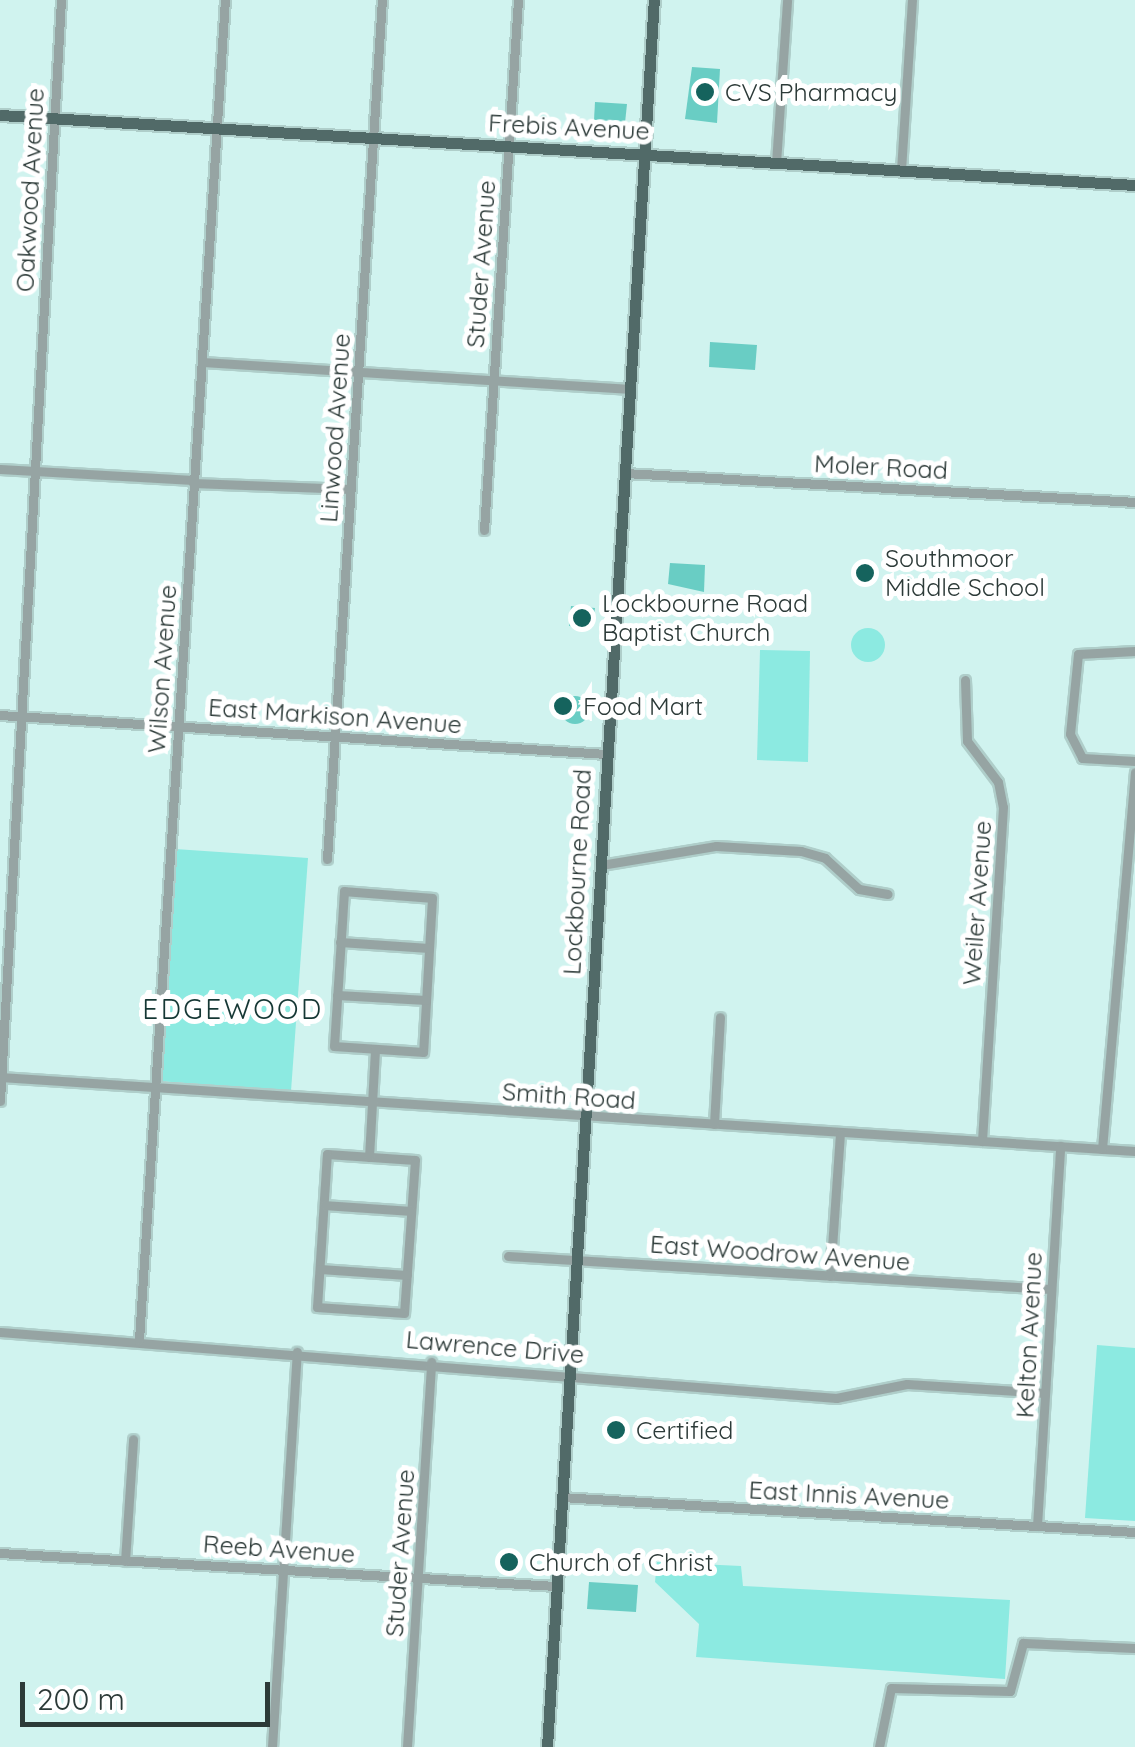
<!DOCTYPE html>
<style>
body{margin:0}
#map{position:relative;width:1135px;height:1747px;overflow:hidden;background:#d0f3ef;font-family:Quicksand,sans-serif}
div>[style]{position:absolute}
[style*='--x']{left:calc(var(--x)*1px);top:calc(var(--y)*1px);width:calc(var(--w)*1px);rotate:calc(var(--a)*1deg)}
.green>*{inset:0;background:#8ceae1}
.round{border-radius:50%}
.building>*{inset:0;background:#69cdc4}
.roads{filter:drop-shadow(2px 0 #afceca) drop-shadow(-2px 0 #afceca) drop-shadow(0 2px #afceca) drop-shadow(0 -2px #afceca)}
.minor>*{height:9px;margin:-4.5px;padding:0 4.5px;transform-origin:4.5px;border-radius:4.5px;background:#96a4a3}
.major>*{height:11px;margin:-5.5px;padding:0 5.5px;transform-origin:5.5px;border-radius:5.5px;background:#516a68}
.dots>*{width:28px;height:28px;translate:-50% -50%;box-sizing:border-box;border:5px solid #fff;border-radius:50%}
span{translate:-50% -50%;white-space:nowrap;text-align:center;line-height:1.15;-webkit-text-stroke:10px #fff;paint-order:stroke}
.poi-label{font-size:25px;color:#2c3a38}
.left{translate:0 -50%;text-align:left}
.street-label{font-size:25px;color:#2c3a38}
.neighbourhood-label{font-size:28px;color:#153734;letter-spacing:2.5px}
.scale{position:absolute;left:20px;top:1682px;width:250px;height:45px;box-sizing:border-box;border:5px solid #2c3a38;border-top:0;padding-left:12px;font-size:30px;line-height:35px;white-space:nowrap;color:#2c3a38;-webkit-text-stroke:8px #fff;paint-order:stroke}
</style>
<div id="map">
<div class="green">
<div class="round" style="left:851px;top:628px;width:34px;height:34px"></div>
<div style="clip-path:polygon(760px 650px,810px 651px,808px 762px,757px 760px)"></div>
<div style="clip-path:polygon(175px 849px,308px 858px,291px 1091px,158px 1081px)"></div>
<div style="clip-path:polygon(1097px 1345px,1135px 1348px,1135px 1521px,1085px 1518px)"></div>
<div style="clip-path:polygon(657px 1562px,741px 1566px,743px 1586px,1010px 1600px,1005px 1679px,696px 1657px,699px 1624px,655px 1582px)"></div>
</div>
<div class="building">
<div style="clip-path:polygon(692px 67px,720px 69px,717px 123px,685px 119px)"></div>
<div style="clip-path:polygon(595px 102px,627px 104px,625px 123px,594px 120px)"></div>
<div style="clip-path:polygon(710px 342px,757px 345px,755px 370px,709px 367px)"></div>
<div style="clip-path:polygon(670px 563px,705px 565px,704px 592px,668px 584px)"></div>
<div style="clip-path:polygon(571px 606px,595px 608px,592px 628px,569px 626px)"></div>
<div class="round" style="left:561px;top:696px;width:28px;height:28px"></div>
<div style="clip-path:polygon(589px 1582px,638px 1585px,636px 1612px,587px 1609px)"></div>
</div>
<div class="roads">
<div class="minor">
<div style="--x:776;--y:163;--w:163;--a:-86.1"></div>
<div style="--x:901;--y:170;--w:170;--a:-86.3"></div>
<div style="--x:203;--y:362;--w:428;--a:3.6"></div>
<div style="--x:0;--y:469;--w:193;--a:3.3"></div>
<div style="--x:625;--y:473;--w:511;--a:3.25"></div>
<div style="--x:193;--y:483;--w:158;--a:2.2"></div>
<div style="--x:484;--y:530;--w:531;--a:-86.33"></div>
<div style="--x:1135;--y:651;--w:57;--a:177"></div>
<div style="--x:1078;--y:654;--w:80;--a:95.7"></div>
<div style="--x:1070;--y:734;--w:27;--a:63"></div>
<div style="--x:1082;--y:758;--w:53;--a:3.2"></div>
<div style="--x:965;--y:680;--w:61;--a:88.1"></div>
<div style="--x:967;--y:741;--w:51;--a:52.9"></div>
<div style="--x:998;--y:782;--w:25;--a:79"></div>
<div style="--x:1003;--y:807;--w:335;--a:93.6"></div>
<div style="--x:0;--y:715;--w:608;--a:3.68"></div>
<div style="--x:327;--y:859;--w:861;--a:-86.34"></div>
<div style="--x:601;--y:865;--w:117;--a:-9.4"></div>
<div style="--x:716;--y:846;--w:85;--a:3.4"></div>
<div style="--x:801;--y:851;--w:25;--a:16"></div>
<div style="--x:825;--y:858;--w:46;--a:42.4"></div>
<div style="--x:859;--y:889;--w:29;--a:10"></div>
<div style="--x:344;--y:891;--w:88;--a:4.5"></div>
<div style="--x:432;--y:898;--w:154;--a:93.3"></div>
<div style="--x:423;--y:1052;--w:89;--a:-176.1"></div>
<div style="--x:334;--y:1046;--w:155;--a:-86.3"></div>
<div style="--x:340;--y:942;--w:89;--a:3.9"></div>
<div style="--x:337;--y:995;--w:89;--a:3.2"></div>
<div style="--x:0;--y:1077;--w:1137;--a:3.73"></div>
<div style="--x:0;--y:1101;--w:1103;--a:-86.83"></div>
<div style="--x:714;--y:1124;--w:107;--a:-86.8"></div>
<div style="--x:1102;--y:1149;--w:378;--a:-85"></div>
<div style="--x:327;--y:1154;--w:88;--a:3.9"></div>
<div style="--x:415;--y:1160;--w:153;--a:94.1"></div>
<div style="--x:404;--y:1313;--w:87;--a:-176.1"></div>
<div style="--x:317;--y:1307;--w:153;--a:-86.3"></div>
<div style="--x:369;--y:1157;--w:108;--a:-86.8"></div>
<div style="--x:324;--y:1205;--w:87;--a:3.9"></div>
<div style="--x:508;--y:1256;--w:543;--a:3.48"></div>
<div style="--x:320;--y:1269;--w:87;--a:3.9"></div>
<div style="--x:830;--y:1276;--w:143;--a:-86"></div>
<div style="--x:0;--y:1332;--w:839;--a:4.51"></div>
<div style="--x:836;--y:1398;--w:72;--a:-11.2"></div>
<div style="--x:907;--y:1384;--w:138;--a:3.7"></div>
<div style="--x:139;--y:1340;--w:1343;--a:-86.33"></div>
<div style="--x:561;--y:1497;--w:575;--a:3.49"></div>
<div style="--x:1037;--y:1526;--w:381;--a:-86.5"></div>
<div style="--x:0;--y:1553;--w:556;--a:3.4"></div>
<div style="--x:125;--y:1561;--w:122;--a:-86.2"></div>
<div style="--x:272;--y:1747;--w:396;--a:-86.4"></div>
<div style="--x:407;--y:1747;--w:386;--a:-86.4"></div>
<div style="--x:879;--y:1747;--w:60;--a:-78.5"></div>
<div style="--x:891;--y:1688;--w:119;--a:1.4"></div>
<div style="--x:1010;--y:1691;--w:50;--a:-74.8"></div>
<div style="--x:1023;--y:1643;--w:112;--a:2.6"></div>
</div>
<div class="major">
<div style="--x:0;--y:115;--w:1137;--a:3.53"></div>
<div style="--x:547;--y:1747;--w:1750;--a:-86.5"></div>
</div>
</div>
<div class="dots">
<div style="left:705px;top:92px;background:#15635d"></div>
<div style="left:865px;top:573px;background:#15635d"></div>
<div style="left:582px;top:618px;background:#15635d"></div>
<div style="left:563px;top:706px;background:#15635d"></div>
<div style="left:616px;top:1430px;background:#15635d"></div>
<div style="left:509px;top:1562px;background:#15635d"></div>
</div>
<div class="poi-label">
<span class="left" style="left:725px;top:92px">CVS Pharmacy</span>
<span class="left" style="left:885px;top:573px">Southmoor<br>Middle School</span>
<span class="left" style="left:602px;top:618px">Lockbourne Road<br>Baptist Church</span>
<span class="left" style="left:583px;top:706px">Food Mart</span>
<span class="left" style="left:636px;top:1430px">Certified</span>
<span class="left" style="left:529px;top:1562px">Church of Christ</span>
</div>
<div class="street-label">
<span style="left:569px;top:127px;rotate:3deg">Frebis Avenue</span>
<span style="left:30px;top:190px;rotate:-87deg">Oakwood Avenue</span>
<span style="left:481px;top:264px;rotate:-86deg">Studer Avenue</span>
<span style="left:335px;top:428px;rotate:-86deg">Linwood Avenue</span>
<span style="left:881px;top:467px;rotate:3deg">Moler Road</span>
<span style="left:162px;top:669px;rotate:-86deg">Wilson Avenue</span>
<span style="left:335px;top:716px;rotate:4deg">East Markison Avenue</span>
<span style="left:577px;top:872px;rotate:-87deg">Lockbourne Road</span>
<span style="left:977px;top:903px;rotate:-86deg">Weiler Avenue</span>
<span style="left:569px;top:1096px;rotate:4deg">Smith Road</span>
<span style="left:780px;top:1253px;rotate:4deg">East Woodrow Avenue</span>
<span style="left:1029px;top:1335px;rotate:-87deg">Kelton Avenue</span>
<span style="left:495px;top:1347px;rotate:5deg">Lawrence Drive</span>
<span style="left:849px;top:1495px;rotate:3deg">East Innis Avenue</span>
<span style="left:279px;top:1549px;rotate:4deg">Reeb Avenue</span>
<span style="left:400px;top:1553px;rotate:-86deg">Studer Avenue</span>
</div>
<div class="neighbourhood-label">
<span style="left:233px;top:1009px">EDGEWOOD</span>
</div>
<div class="scale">200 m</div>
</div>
